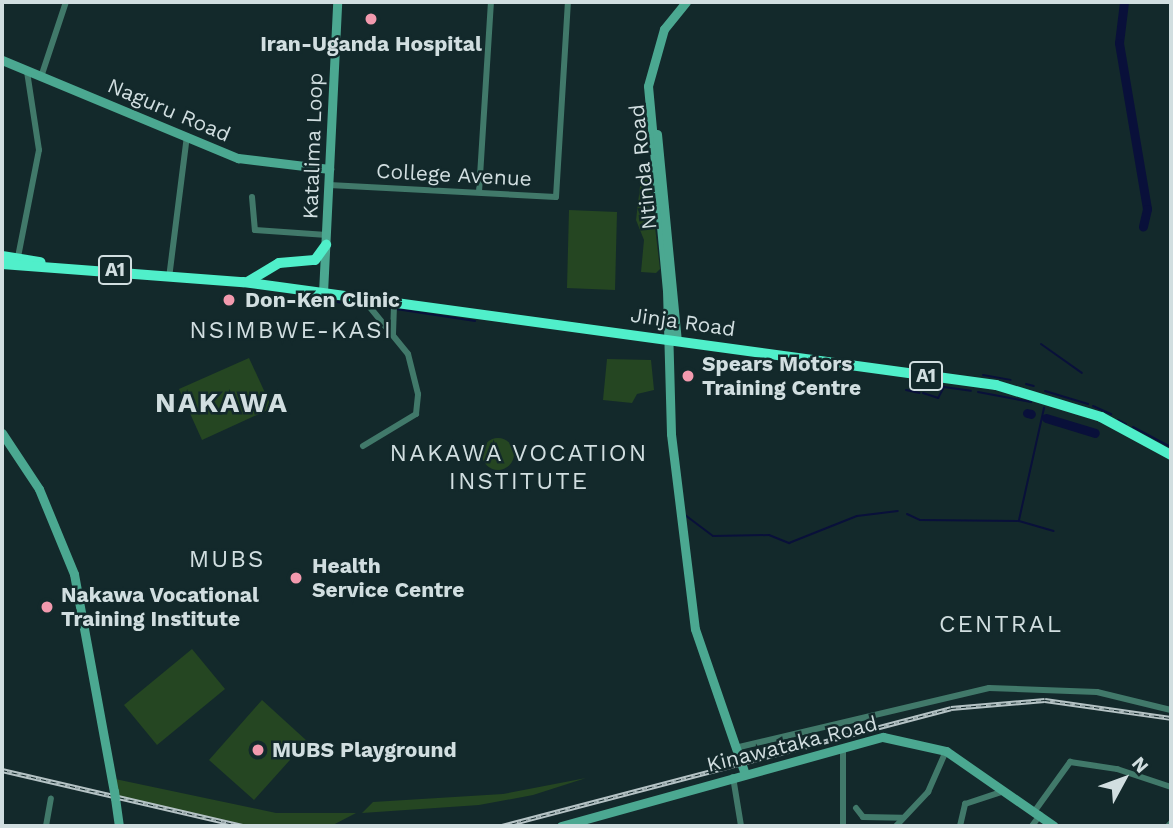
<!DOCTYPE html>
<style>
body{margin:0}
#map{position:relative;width:1173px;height:828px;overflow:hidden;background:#13292b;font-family:"Work Sans",sans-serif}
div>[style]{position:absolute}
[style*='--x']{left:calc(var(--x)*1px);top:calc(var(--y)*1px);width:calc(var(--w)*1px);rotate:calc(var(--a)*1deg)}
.green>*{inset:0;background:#254622}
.round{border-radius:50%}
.stream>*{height:2px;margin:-1px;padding:0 1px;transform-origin:1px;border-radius:1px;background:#09103a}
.river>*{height:9px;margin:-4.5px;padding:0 4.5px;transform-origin:4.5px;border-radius:4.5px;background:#09103a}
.street>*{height:6px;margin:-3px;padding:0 3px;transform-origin:3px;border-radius:3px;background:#41796a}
.secondary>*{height:9px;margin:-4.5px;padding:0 4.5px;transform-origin:4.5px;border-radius:4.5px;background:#4ba891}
.highway>*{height:10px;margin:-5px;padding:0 5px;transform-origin:5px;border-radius:5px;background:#50efca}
.rail>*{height:4.5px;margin-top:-2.25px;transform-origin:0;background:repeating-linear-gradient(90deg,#13292b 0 5px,#b5c3c5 0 10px);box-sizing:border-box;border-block:2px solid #b5c3c5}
.secondary-bridge>*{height:9px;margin:-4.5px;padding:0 4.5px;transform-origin:4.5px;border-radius:4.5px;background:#4ba891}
.dots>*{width:19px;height:19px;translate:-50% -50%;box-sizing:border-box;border:4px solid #13292b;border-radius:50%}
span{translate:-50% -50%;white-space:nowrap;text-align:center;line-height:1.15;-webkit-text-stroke:5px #13292b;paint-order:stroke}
.shield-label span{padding:2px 5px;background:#13292b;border:2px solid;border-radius:5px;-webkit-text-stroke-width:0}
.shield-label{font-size:19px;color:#d1dee0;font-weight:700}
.poi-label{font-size:21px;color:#d1dee0;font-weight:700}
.left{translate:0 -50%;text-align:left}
.street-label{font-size:21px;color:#d1dee0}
.quarter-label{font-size:24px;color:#d1dee0;letter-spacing:2px}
.district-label{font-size:28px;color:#d1dee0;font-weight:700;letter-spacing:2px}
.frame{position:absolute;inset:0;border:4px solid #d1dee0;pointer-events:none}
.north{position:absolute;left:1089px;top:744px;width:70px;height:70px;-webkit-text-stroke:5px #13292b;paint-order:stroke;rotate:49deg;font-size:19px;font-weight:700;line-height:28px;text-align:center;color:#d1dee0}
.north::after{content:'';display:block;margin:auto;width:24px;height:32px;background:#d1dee0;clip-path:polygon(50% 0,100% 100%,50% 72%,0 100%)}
</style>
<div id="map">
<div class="green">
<div style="clip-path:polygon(649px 177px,660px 269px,656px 273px,641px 272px,644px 240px,636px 220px,641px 178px)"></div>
<div style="clip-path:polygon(569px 210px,617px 212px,615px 290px,567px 288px)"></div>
<div style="clip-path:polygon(249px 358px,272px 408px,202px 440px,179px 389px)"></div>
<div style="clip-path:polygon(607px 359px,651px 360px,654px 390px,637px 394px,632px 403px,603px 400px)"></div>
<div class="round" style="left:482px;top:438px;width:32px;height:32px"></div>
<div style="clip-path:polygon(192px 649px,225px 689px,157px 745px,124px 705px)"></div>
<div style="clip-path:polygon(262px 700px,307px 741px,254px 800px,209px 760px)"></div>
<div style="clip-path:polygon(586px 778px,533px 795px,479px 805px,362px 813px,373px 802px,503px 794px)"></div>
<div style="clip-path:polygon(115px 779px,276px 813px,356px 813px,333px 825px,242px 824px,117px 797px)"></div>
</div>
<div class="stream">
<div style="--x:302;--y:297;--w:43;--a:7.9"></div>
<div style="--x:349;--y:304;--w:14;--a:0"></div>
<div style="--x:372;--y:306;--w:19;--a:6"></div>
<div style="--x:396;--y:309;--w:80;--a:8.6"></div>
<div style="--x:1041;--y:344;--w:50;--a:35.3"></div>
<div style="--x:983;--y:375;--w:28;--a:10"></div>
<div style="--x:1026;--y:384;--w:8;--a:14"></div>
<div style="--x:906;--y:390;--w:14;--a:12"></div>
<div style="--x:1045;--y:391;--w:45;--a:16.8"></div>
<div style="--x:978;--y:392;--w:54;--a:10.7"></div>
<div style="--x:923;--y:393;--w:16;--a:18"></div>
<div style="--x:938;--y:398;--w:13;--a:-61"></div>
<div style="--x:944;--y:387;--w:27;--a:8"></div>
<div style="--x:1093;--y:406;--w:20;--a:24"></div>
<div style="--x:1118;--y:420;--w:9;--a:27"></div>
<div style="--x:1133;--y:427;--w:43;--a:27.8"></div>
<div style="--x:907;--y:514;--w:14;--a:25"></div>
<div style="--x:920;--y:520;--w:99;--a:0.6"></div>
<div style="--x:1019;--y:521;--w:36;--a:16"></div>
<div style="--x:685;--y:515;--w:35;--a:37"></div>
<div style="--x:713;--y:536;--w:56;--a:-1"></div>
<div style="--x:769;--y:535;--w:22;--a:22"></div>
<div style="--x:789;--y:543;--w:73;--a:-21.7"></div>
<div style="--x:857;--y:516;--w:41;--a:-7"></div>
<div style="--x:1019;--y:520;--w:115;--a:-77.4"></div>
</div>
<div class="river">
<div style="--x:1124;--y:2;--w:41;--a:97"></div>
<div style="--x:1119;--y:43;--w:168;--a:80.4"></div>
<div style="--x:1147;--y:209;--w:18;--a:103"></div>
<div style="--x:1027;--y:413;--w:4;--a:14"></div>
<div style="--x:1046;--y:418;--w:51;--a:17"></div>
</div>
<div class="street">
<div style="--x:41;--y:77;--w:79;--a:-71.6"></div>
<div style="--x:329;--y:185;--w:227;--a:3"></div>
<div style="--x:556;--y:197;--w:195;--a:-86.5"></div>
<div style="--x:479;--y:192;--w:190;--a:-86.4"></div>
<div style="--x:252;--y:197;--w:33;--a:85"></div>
<div style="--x:255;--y:230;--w:72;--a:4"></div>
<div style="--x:18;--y:257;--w:109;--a:-78.9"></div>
<div style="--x:39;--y:150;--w:79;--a:-98.7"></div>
<div style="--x:169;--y:278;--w:143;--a:-82.8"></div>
<div style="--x:393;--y:334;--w:32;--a:-88"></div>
<div style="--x:363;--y:446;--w:62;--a:-31.1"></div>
<div style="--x:416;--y:414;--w:20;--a:-84"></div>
<div style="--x:418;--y:394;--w:41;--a:-104"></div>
<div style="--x:408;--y:354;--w:70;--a:-129.2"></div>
<div style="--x:735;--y:748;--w:261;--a:-13.3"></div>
<div style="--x:989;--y:688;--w:108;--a:2.1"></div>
<div style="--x:1097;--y:692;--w:76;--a:13.7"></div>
<div style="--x:733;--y:777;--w:50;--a:80.7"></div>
<div style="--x:856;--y:808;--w:11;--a:52"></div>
<div style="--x:863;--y:817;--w:39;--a:1"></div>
<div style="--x:1034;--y:812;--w:62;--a:-54.2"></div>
<div style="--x:1070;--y:762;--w:48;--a:8.5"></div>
<div style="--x:1117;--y:769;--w:57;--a:18.4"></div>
<div style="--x:46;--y:826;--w:28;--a:-80"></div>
<div style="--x:843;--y:826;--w:77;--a:-90"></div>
<div style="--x:896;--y:826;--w:47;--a:-46.7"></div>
<div style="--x:928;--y:792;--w:45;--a:-66.3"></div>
<div style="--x:960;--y:826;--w:23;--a:-77"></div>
<div style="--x:965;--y:804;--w:41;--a:-18.4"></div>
<div style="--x:1032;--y:826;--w:14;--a:-54"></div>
<div style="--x:1168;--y:826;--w:4;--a:-45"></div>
</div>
<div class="secondary">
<div style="--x:686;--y:2;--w:35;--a:129"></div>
<div style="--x:664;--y:29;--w:59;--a:105.7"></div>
<div style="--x:648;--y:86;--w:205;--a:84.7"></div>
<div style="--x:667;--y:290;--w:144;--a:88.4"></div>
<div style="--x:671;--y:434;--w:196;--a:83"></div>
<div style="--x:695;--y:629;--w:150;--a:71"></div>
<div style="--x:2;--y:60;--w:256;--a:22.6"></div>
<div style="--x:238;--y:158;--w:92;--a:6.9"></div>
<div style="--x:657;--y:134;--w:208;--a:84.5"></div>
<div style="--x:323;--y:293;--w:291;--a:-87.2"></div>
<div style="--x:2;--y:433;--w:67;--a:56.5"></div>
<div style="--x:39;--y:489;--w:92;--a:67.6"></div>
<div style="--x:74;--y:574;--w:221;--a:79.6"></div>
<div style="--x:115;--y:798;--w:28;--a:82"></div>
<div style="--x:561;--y:826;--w:334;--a:-15.5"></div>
<div style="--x:883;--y:737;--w:65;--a:12.5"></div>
<div style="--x:946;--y:751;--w:131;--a:34.8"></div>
</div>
<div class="highway">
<div style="--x:2;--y:256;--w:39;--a:9"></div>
<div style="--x:2;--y:264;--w:242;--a:4.3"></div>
<div style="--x:243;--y:282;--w:760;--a:7.79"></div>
<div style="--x:996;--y:385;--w:110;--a:16.9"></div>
<div style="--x:1101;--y:417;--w:80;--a:28.5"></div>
<div style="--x:249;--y:281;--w:35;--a:-31"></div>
<div style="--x:279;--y:263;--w:36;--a:-5"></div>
<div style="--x:315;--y:260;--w:19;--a:-54"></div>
</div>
<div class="rail">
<div style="--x:2;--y:770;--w:247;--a:13.1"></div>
<div style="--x:502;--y:826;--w:464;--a:-14.7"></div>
<div style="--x:951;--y:708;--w:94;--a:-4.9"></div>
<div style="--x:1045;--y:700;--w:127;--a:8.1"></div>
</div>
<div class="secondary-bridge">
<div style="--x:114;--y:791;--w:7;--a:82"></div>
</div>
<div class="dots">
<div style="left:371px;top:19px;background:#f29aae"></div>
<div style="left:229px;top:300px;background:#f29aae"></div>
<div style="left:688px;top:376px;background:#f29aae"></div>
<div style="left:296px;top:578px;background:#f29aae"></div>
<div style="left:47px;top:607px;background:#f29aae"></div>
<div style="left:258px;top:750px;background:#f29aae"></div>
</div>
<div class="shield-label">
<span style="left:115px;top:270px">A1</span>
<span style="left:926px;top:376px">A1</span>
</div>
<div class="poi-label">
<span style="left:371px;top:44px">Iran-Uganda Hospital</span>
<span class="left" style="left:245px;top:300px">Don-Ken Clinic</span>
<span class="left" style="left:702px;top:376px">Spears Motors<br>Training Centre</span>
<span class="left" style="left:312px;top:578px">Health<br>Service Centre</span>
<span class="left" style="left:61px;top:607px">Nakawa Vocational<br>Training Institute</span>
<span class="left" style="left:272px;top:750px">MUBS Playground</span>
</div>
<div class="street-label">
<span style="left:169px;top:110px;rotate:23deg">Naguru Road</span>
<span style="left:313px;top:146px;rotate:-88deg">Katalima Loop</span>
<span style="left:643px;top:167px;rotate:-96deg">Ntinda Road</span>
<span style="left:454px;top:175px;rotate:3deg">College Avenue</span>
<span style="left:683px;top:322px;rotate:8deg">Jinja Road</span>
<span style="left:792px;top:744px;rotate:-14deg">Kinawataka Road</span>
</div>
<div class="quarter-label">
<span style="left:291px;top:331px">NSIMBWE-KASI</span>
<span style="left:519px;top:468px">NAKAWA VOCATION<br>INSTITUTE</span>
<span style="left:227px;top:560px">MUBS</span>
<span style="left:1001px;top:625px">CENTRAL</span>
</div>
<div class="district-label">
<span style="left:222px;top:403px">NAKAWA</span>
</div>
<div class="frame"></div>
<div class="north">N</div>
</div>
